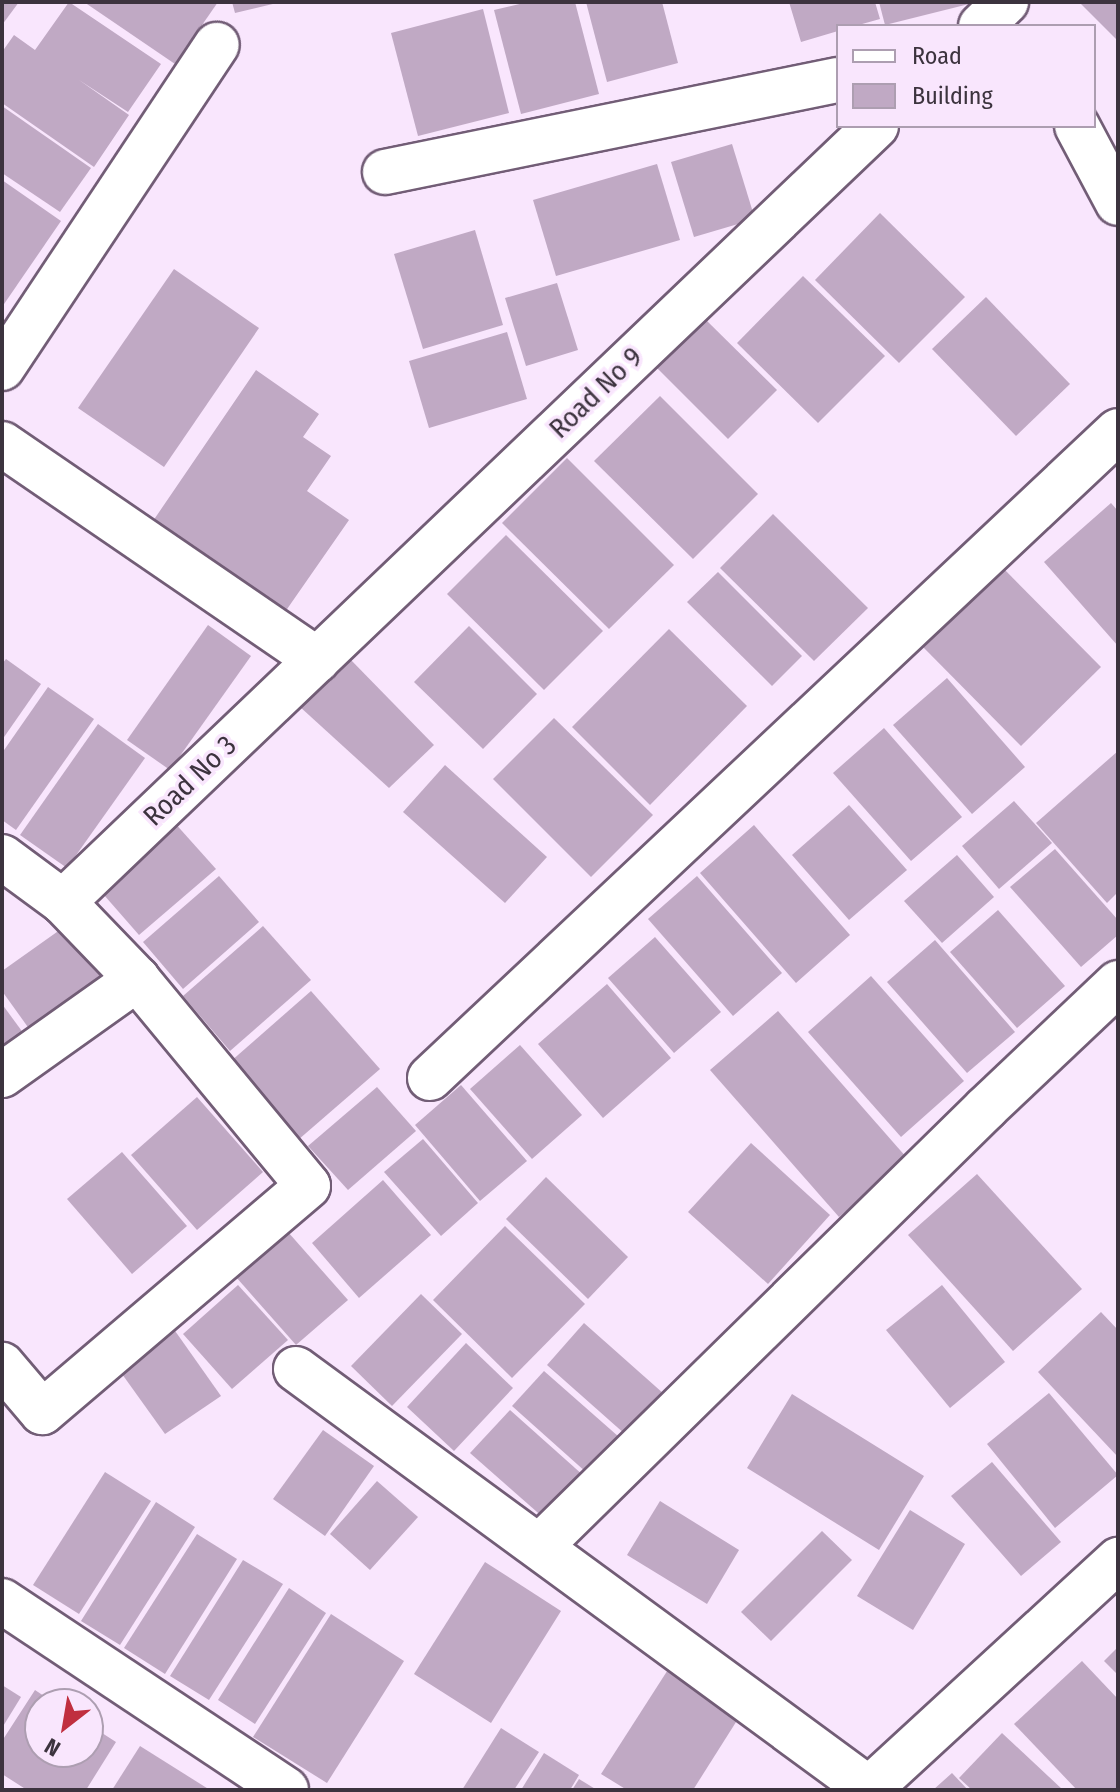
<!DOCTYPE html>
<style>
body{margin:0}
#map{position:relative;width:1120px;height:1792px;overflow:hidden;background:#f9e6fd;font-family:"Fira Sans Condensed",sans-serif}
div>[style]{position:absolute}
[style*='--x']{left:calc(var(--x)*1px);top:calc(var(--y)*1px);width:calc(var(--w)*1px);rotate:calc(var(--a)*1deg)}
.building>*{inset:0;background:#c0a9c4}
.roads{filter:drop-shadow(2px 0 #725d76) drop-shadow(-2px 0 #725d76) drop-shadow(0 2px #725d76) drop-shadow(0 -2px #725d76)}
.street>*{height:44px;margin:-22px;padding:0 22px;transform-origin:22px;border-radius:22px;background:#fff}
span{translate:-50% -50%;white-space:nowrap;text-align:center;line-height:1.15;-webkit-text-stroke:7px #f9e6fd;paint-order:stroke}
.street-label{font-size:28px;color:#3c333e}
.frame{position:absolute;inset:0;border:4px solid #3c333e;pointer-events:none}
.legend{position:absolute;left:836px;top:24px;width:260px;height:104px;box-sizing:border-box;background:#f9e6fd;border:2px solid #ad9eb1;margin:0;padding:10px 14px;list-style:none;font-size:24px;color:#3c333e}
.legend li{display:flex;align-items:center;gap:16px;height:40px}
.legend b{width:40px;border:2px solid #ad9eb1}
.north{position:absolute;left:24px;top:1688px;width:80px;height:80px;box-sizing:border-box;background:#f9e6fd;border:2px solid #ad9eb1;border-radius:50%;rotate:211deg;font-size:22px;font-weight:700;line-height:32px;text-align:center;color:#3c333e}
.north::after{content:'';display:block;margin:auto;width:28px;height:36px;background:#c02f3f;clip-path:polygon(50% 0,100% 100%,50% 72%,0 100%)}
</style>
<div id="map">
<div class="building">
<div style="clip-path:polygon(2px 2px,19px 2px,2px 25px)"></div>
<div style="clip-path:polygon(69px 2px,161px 64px,128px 112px,79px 80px,129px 115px,94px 167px,2px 103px,2px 52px,14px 35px,35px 50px)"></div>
<div style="clip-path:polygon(84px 2px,218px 2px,175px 64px)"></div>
<div style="clip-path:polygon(232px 2px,277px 2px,277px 3px,235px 13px)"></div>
<div style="clip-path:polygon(528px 2px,575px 2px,599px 94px,521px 114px,494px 10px)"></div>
<div style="clip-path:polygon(586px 2px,662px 2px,678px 63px,607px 82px)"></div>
<div style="clip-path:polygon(789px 2px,875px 2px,880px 19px,855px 26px,838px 26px,838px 31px,801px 42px)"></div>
<div style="clip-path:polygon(879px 2px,973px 2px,973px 3px,885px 25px)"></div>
<div style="clip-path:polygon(1079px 2px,1118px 2px,1118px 41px)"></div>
<div style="clip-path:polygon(483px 9px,509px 113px,418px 136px,391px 33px)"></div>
<div style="clip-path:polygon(2px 106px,91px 168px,60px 212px,2px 173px)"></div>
<div style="clip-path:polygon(732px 144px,755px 219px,694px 237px,671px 162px)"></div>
<div style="clip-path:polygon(657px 164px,680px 240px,556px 276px,533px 200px)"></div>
<div style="clip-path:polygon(2px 180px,61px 221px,2px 307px)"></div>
<div style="clip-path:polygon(880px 213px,965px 297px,899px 363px,815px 280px)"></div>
<div style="clip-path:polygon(475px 230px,503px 325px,423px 349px,394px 254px)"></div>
<div style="clip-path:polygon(174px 269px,259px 328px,164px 467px,78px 408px)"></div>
<div style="clip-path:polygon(803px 276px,885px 356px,818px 423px,737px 343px)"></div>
<div style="clip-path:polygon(557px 283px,578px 350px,526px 366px,505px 298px)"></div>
<div style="clip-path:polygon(986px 297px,1070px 384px,1016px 436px,932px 349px)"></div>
<div style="clip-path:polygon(704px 318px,777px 390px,728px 439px,655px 366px)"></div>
<div style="clip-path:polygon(507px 332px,527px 399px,429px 428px,409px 361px)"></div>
<div style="clip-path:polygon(256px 370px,319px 414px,303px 437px,331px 456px,307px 491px,349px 520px,285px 612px,153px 521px)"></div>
<div style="clip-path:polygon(660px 396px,758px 494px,693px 559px,594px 461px)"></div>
<div style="clip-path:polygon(567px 458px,674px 565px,609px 629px,502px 523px)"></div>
<div style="clip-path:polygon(1111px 503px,1118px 511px,1118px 646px,1044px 562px)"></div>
<div style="clip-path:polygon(773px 514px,868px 608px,814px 661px,720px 568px)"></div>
<div style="clip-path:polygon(506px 535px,603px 631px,544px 690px,447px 594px)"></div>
<div style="clip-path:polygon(1003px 568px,1101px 667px,1021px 746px,923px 647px)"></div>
<div style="clip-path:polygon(718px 572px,802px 656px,772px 686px,687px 602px)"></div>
<div style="clip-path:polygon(208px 625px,251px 656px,170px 770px,127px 740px)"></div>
<div style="clip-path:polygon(469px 626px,537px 694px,483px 749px,414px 682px)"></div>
<div style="clip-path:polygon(669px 629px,747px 706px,650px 805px,572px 727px)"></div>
<div style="clip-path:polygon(6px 659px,41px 684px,2px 740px,2px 664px)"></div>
<div style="clip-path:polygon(350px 659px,434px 745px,389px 788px,299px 706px)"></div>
<div style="clip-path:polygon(947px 678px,1025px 767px,972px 814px,893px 725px)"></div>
<div style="clip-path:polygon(48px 687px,94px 719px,16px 830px,2px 820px,2px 753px)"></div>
<div style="clip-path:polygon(554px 718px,653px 815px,591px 877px,493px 779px)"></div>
<div style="clip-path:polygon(98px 724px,145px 758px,67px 868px,20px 835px)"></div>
<div style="clip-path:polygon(884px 728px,962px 817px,911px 861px,833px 773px)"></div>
<div style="clip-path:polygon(1118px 751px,1118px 892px,1107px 903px,1036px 823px)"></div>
<div style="clip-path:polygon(445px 765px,547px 857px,505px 903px,403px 812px)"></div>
<div style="clip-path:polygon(1014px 801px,1052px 843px,999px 889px,962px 846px)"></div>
<div style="clip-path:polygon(849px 805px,907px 870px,849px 920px,792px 855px)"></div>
<div style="clip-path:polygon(173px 821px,216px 869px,139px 935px,97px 887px)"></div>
<div style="clip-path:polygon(754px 825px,850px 935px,796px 983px,700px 873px)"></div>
<div style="clip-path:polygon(1055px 849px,1118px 920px,1118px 935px,1081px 967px,1010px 887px)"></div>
<div style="clip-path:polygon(957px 855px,994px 897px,942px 943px,904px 901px)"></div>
<div style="clip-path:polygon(219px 876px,259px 922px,183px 989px,143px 942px)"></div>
<div style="clip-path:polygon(697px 876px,782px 973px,733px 1016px,648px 919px)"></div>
<div style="clip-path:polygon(998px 910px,1065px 986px,1017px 1028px,950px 952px)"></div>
<div style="clip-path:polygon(71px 922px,108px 975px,30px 1030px,2px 991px,2px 971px)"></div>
<div style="clip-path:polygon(263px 926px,311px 980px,230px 1051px,183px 996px)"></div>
<div style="clip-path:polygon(655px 937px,721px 1012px,674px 1053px,608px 978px)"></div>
<div style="clip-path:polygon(935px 940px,1015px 1032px,967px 1073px,887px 982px)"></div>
<div style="clip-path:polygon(871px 976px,964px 1081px,901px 1137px,808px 1032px)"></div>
<div style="clip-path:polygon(607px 984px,671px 1058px,603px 1118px,538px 1044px)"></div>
<div style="clip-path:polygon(311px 991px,380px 1069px,298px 1140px,230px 1062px)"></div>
<div style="clip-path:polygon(2px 1004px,24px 1034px,2px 1050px)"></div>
<div style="clip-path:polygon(778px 1011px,907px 1158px,839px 1217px,710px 1070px)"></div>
<div style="clip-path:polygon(520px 1045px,582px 1115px,532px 1159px,470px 1089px)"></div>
<div style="clip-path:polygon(461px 1085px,527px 1161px,480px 1201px,415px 1125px)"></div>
<div style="clip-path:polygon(377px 1087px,416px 1131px,348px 1190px,308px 1146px)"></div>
<div style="clip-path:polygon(197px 1097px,263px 1172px,197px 1230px,131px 1155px)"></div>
<div style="clip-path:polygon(423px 1139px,478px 1203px,441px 1236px,384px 1172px)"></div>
<div style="clip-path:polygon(751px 1143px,830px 1215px,768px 1284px,688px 1212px)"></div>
<div style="clip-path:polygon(122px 1152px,187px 1226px,132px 1274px,67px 1199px)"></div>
<div style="clip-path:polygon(977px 1174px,1082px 1289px,1013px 1351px,908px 1235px)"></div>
<div style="clip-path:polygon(546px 1177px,628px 1257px,588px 1299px,506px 1219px)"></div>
<div style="clip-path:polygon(383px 1180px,431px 1235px,359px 1298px,312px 1243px)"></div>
<div style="clip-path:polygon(505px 1226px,585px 1304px,512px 1378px,433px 1300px)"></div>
<div style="clip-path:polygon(288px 1232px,348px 1300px,296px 1345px,236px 1277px)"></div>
<div style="clip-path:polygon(238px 1285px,288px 1340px,232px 1389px,183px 1334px)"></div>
<div style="clip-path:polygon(942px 1285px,1005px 1362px,950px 1408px,886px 1330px)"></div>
<div style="clip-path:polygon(421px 1294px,462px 1334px,392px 1406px,351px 1366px)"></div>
<div style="clip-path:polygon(1101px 1312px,1118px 1330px,1118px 1457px,1038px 1372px)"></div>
<div style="clip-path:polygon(584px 1323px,664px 1394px,626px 1435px,547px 1365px)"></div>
<div style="clip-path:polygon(173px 1328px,221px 1396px,165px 1434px,117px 1367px)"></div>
<div style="clip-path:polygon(466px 1343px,513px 1388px,454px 1451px,407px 1407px)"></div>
<div style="clip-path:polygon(544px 1371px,619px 1437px,587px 1473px,512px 1406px)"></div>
<div style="clip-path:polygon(1049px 1393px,1118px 1475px,1055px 1528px,987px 1444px)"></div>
<div style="clip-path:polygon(792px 1394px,924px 1476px,879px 1550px,747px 1468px)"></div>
<div style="clip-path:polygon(510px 1410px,584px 1476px,545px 1519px,470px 1453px)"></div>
<div style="clip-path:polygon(323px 1430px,374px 1466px,325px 1536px,273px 1499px)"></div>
<div style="clip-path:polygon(992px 1462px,1061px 1542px,1021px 1576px,951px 1496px)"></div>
<div style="clip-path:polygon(105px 1472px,151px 1501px,79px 1614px,33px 1585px)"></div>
<div style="clip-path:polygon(377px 1481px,418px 1517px,370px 1570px,330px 1534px)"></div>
<div style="clip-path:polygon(660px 1501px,739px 1550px,707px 1604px,627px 1555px)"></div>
<div style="clip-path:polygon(156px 1502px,195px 1527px,120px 1645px,81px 1621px)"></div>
<div style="clip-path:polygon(910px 1510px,965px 1544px,913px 1630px,857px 1596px)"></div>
<div style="clip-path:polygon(822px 1531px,852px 1560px,771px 1641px,741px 1612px)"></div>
<div style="clip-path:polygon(197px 1534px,237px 1559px,165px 1674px,124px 1648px)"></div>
<div style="clip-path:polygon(243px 1560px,283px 1584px,209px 1700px,170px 1676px)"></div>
<div style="clip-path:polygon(485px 1562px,561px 1611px,491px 1723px,414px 1674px)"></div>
<div style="clip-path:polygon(289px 1588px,326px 1613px,255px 1724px,218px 1700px)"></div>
<div style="clip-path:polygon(331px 1614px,404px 1661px,327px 1783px,253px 1737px)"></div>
<div style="clip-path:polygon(1118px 1647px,1118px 1675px,1104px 1661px)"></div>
<div style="clip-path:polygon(1082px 1661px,1118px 1699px,1118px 1790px,1077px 1790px,1014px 1724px)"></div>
<div style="clip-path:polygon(671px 1665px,743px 1711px,693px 1790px,627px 1790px,601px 1774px)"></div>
<div style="clip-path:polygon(2px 1685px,21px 1697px,2px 1728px)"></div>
<div style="clip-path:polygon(35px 1690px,56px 1704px,40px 1704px,40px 1752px,88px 1752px,88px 1724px,116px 1742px,86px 1790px,27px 1790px,2px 1774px,2px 1741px)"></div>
<div style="clip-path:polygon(501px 1728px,539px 1752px,514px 1790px,462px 1790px)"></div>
<div style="clip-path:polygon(1002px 1733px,1063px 1790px,972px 1790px,959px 1778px)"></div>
<div style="clip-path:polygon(140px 1746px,210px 1790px,112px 1790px)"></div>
<div style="clip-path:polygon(544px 1753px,579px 1775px,570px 1790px,521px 1790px)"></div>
<div style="clip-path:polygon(952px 1773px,968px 1790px,933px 1790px)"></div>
<div style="clip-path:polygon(579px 1779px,597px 1790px,572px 1790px)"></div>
</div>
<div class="roads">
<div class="street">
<div style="--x:981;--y:26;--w:35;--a:-44"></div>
<div style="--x:1077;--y:126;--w:87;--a:62"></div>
<div style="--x:385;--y:172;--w:462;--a:-11.5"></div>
<div style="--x:2;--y:368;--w:388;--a:-56.4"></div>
<div style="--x:2;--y:444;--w:382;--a:34.4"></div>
<div style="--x:2;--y:857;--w:76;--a:36.4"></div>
<div style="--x:63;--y:902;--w:107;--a:46.1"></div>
<div style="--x:137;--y:979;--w:268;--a:50.4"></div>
<div style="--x:308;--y:1186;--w:349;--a:139.6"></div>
<div style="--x:42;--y:1412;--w:62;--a:-130.4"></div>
<div style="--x:63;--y:902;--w:1124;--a:-43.67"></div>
<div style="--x:2;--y:1075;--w:166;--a:-35.4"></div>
<div style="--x:430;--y:1078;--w:944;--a:-43.24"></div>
<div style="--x:296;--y:1369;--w:710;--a:36.24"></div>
<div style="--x:540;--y:1546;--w:625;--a:-44.48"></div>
<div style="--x:986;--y:1108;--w:182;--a:-43.4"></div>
<div style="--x:2;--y:1601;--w:341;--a:33.6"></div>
<div style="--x:868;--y:1790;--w:340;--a:-42.6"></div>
</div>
</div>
<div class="street-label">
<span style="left:596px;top:393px;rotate:-44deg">Road No 9</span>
<span style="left:190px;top:781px;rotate:-44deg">Road No 3</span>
</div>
<div class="frame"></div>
<ul class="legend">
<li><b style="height:10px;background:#fff"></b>Road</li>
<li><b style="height:22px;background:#c0a9c4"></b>Building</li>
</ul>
<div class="north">N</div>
</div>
